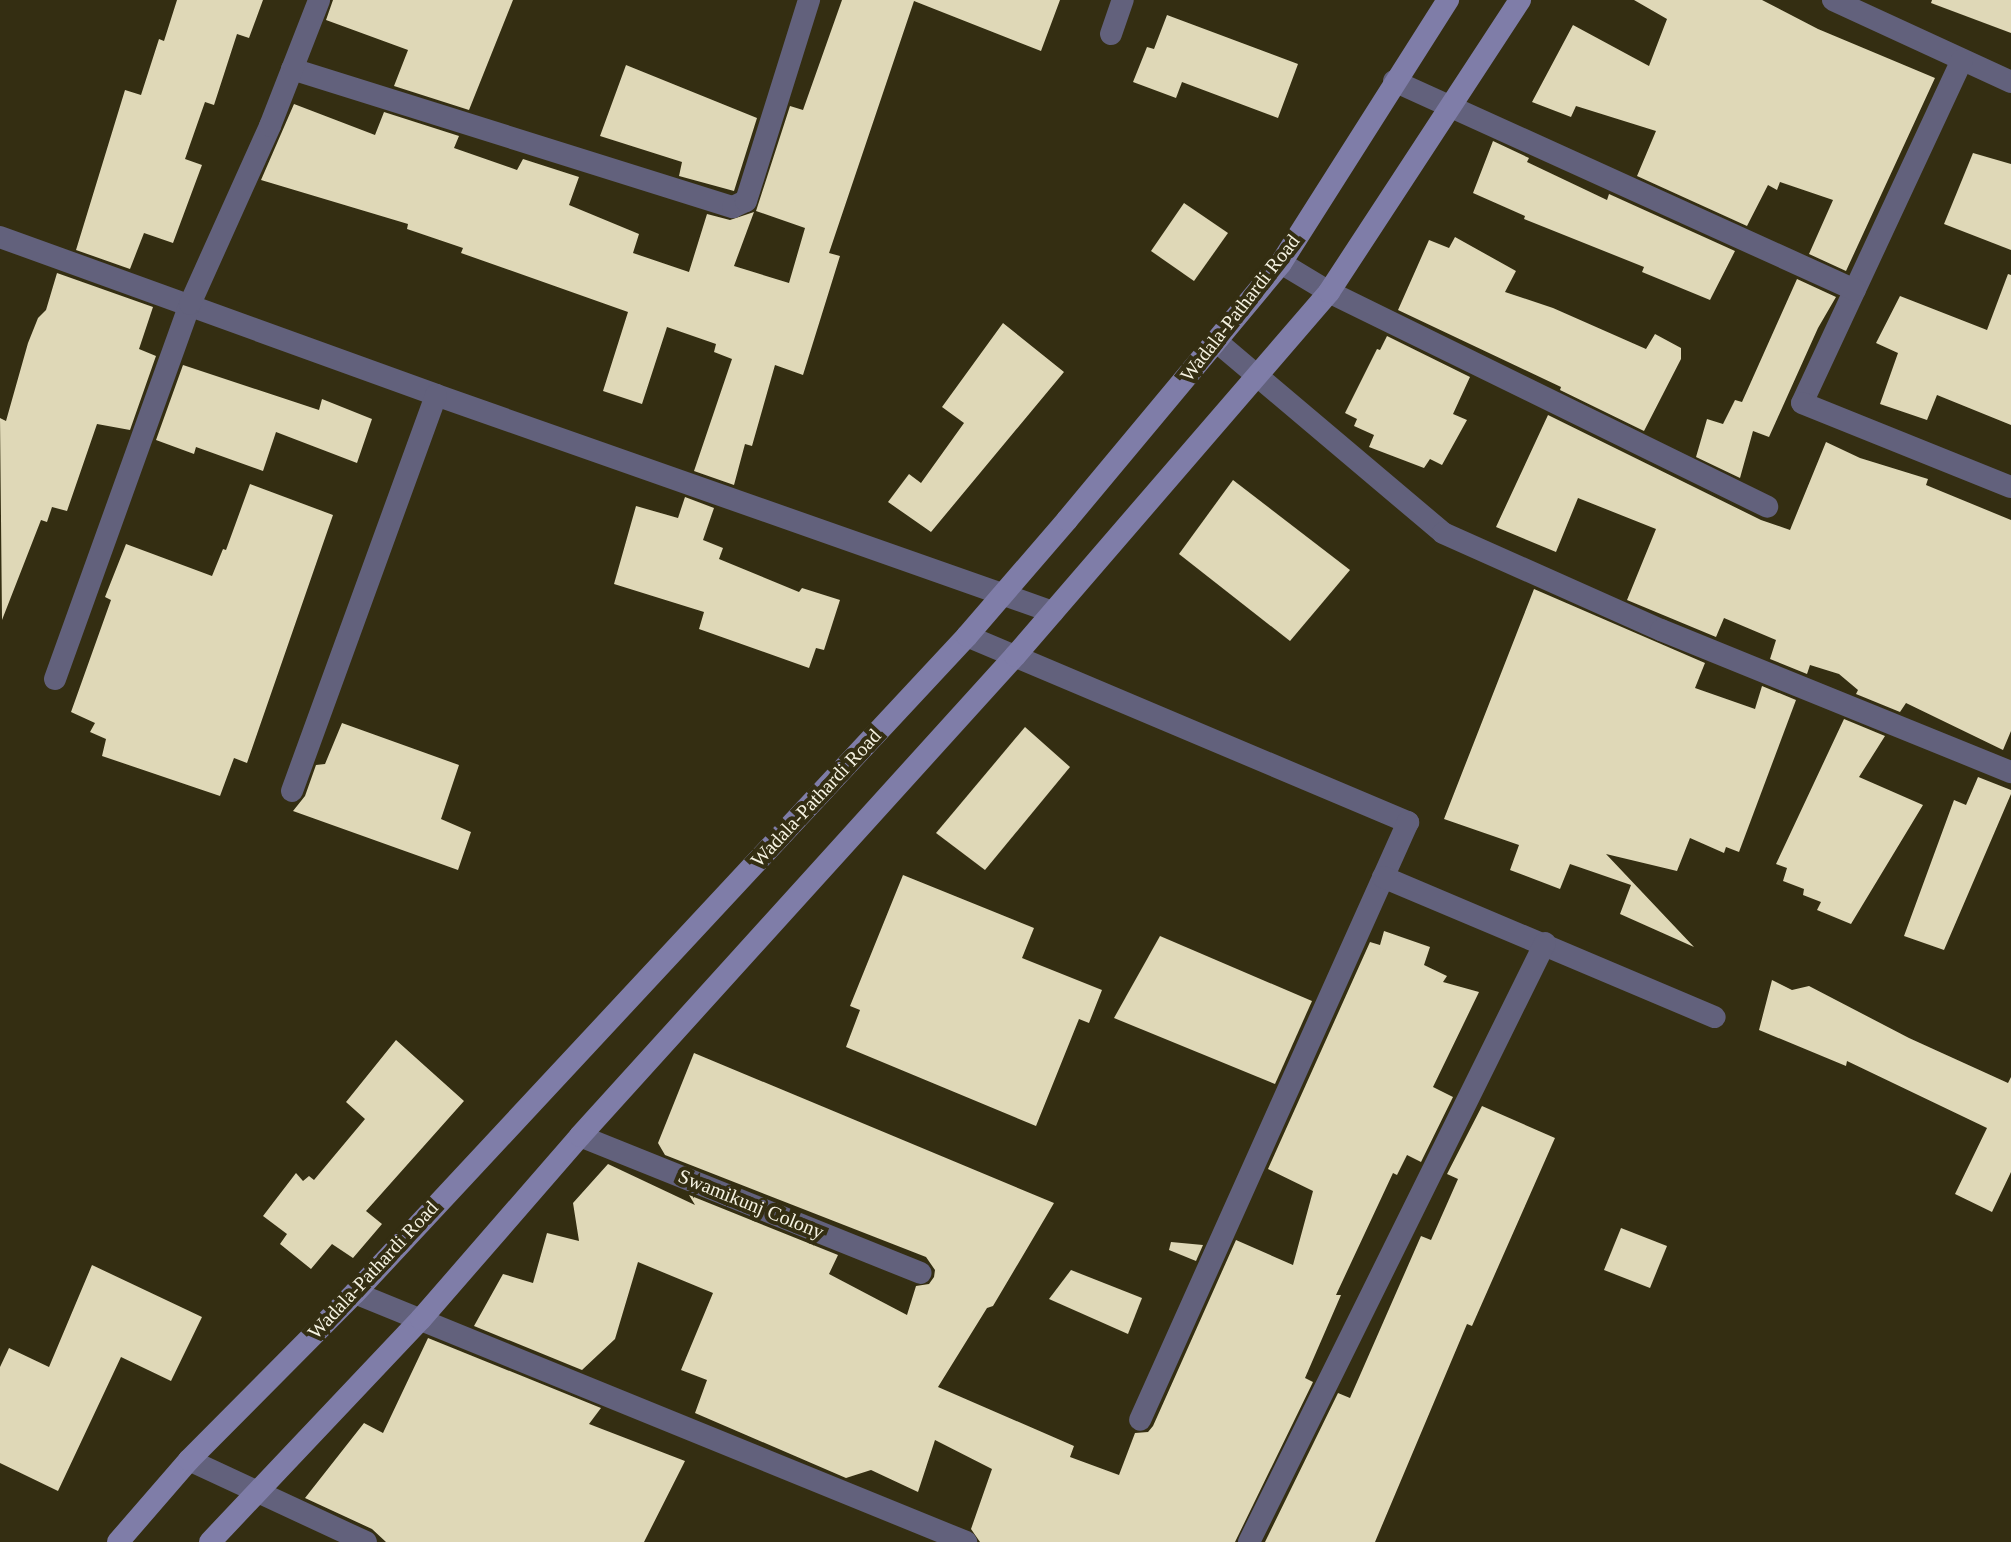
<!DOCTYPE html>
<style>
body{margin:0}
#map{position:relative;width:2011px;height:1542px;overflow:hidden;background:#342e12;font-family:"Times New Roman",serif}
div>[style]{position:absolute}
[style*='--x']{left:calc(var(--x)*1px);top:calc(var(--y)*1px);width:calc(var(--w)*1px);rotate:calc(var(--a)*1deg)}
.building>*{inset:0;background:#dfd8b7}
.minor>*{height:22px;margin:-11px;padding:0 11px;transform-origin:11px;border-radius:11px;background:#62617c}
.secondary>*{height:22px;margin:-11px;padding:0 11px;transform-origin:11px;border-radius:11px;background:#7f7da8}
span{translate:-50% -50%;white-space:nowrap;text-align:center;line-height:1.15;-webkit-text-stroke:8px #342e12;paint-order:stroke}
.street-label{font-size:20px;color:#f5f2e1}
</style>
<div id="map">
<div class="building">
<div style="clip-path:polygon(177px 0,263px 0,249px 38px,237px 34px,214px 105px,205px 102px,185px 159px,202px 165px,173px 243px,144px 233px,130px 269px,76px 250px,125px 90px,141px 95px,159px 39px,164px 41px)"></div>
<div style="clip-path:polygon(333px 0,513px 0,469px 110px,394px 86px,408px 50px,326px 20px)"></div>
<div style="clip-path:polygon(842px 0,1060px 0,1041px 51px,914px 1px,829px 253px,840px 256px,803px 375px,775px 365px,752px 446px,745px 444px,734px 485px,694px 471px,732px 359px,714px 352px,716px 344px,667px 327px,642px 404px,603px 391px,628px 312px,461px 253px,463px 248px,407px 229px,408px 224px,261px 180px,294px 104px,375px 135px,384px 112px,459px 136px,454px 148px,517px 170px,523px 159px,579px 177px,569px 205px,639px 234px,633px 253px,689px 272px,707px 214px,730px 220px,754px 212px,734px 266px,789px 283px,805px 228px,756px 211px,790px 106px,803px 110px)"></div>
<div style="clip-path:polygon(1634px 0,1762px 0,1818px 29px,1935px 78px,1846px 271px,1809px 254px,1833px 200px,1780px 182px,1777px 190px,1768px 185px,1747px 226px,1637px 176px,1656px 131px,1576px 106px,1571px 117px,1532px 102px,1573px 25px,1649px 66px,1667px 19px)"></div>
<div style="clip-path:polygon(1932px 0,2011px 0,2011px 33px,1931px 3px)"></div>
<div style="clip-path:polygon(1167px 15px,1298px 64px,1278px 118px,1182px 82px,1176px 98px,1133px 82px,1147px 47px,1154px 49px)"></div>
<div style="clip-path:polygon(626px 65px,757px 118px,734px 191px,679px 176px,682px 162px,600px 136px)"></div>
<div style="clip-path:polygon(1493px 141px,1529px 158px,1527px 162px,1607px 200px,1609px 194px,1735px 251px,1710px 300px,1642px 272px,1644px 267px,1524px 219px,1525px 216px,1473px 193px)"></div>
<div style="clip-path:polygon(1973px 153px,2011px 164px,2011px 250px,1944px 224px)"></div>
<div style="clip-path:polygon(1184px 203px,1228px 233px,1194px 281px,1151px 251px)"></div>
<div style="clip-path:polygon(1455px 237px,1516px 271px,1505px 292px,1553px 308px,1646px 349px,1655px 334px,1681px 348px,1681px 359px,1644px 431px,1560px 390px,1561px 387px,1398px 310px,1429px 240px,1449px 248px)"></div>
<div style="clip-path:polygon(57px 273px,153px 307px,139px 349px,156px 356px,130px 430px,97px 424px,67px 511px,52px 507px,47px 522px,41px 520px,2px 620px,0 418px,6px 421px,28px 343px,38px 318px,46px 310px)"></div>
<div style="clip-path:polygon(2008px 274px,2011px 275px,2011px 425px,1937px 395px,1927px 420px,1880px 404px,1898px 353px,1876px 343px,1900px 296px,1987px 330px)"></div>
<div style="clip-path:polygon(1797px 279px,1836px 297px,1818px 328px,1769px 437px,1753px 431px,1740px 478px,1696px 457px,1707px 419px,1723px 424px,1735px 400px,1742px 402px)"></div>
<div style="clip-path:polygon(1003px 323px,1064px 372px,931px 532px,888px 502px,909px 474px,921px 483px,964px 423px,942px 407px)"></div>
<div style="clip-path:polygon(1387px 336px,1470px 377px,1453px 414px,1467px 420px,1442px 465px,1430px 459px,1424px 468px,1369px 447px,1374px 435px,1354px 426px,1357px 419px,1345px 413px,1377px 349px,1380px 350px)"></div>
<div style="clip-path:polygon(183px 365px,319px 410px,322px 399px,372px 419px,357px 463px,276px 432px,263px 471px,196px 447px,194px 454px,156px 440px)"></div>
<div style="clip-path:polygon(1548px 415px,1761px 520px,1790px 530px,1826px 442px,1860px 458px,1928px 479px,1926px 485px,2011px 520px,2011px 731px,2003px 750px,1906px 703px,1900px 712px,1856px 694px,1858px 690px,1839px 674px,1810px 665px,1807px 674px,1770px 659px,1776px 640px,1724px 618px,1716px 637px,1627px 600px,1656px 529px,1578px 498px,1556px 552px,1496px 527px)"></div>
<div style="clip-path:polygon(1233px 480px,1350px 570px,1290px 641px,1179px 554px)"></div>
<div style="clip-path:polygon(250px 484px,333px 515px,247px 763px,234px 758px,220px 796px,102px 756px,106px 739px,90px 732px,95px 723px,71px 712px,111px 600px,105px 597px,126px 544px,212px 576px,223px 549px,226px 550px)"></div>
<div style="clip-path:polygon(685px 497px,714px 508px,703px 540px,723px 548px,719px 559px,799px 592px,802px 588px,840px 600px,824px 650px,816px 648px,809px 668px,699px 629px,704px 612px,614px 584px,636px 506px,678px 518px)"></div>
<div style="clip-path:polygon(1534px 589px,1705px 663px,1695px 688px,1755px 709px,1762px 686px,1796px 700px,1739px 852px,1726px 847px,1724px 853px,1690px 838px,1677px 871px,1606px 854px,1694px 947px,1620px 914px,1631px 885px,1570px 864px,1560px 889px,1510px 870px,1519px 845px,1444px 819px)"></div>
<div style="clip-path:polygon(1844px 719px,1885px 736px,1859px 777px,1923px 805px,1851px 924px,1817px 910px,1821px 902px,1803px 895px,1804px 889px,1783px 881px,1787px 868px,1776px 864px)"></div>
<div style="clip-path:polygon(342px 723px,459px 765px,441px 819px,471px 832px,458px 870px,293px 811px,305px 796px,316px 765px,325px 764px)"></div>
<div style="clip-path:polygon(1025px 727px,1070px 767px,985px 870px,936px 833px)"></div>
<div style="clip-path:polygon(1978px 777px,2011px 790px,2011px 794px,1944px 950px,1904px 936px,1954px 800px,1966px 805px)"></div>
<div style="clip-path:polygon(903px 875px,1034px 928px,1022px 958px,1102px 990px,1089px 1023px,1079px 1019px,1036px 1126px,846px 1047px,860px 1010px,850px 1006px)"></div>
<div style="clip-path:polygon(1384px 931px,1430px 947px,1424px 965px,1447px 976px,1443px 982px,1479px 992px,1433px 1087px,1453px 1097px,1421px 1162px,1407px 1155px,1397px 1175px,1393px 1173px,1336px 1295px,1341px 1295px,1305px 1378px,1313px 1382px,1235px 1542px,980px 1542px,971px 1529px,992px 1469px,935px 1440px,918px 1492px,871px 1470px,846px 1478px,695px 1413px,707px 1380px,681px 1370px,713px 1293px,638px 1262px,615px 1339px,582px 1370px,474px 1326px,503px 1274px,533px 1283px,547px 1233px,579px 1241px,573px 1203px,608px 1164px,695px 1205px,689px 1195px,838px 1255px,829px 1274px,907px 1315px,916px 1286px,929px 1284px,934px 1277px,935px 1270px,926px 1257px,665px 1155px,658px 1143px,694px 1053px,1054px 1203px,993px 1306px,987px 1308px,938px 1387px,1074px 1446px,1070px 1457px,1119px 1475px,1135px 1433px,1148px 1432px,1153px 1426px,1236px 1240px,1293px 1265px,1313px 1191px,1268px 1169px,1370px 942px,1380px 945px)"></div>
<div style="clip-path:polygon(1160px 936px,1312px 1001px,1275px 1084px,1114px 1018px)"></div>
<div style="clip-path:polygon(1772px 980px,1792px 990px,1809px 986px,1909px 1038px,2008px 1083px,2011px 1077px,2011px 1172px,1992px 1212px,1955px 1194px,1987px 1128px,1847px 1061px,1846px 1066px,1759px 1030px)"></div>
<div style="clip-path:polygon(396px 1040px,464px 1101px,366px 1211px,382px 1224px,353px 1258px,332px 1244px,311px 1269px,280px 1244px,287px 1234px,263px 1216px,296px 1173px,303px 1181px,309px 1176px,314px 1180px,365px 1119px,346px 1102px)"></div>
<div style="clip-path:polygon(1482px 1106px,1555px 1138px,1472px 1326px,1467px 1324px,1375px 1542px,1265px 1542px,1338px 1393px,1350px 1398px,1421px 1236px,1431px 1240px,1458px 1179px,1447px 1174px)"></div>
<div style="clip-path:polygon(1621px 1228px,1667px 1246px,1650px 1288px,1604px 1270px)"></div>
<div style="clip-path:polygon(1171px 1242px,1203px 1245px,1196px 1261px,1169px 1250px)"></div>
<div style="clip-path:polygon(92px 1265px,202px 1317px,171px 1381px,121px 1357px,58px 1491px,0 1463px,0 1367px,9px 1348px,49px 1367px)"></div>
<div style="clip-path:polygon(1071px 1270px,1142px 1298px,1128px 1334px,1049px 1299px)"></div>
<div style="clip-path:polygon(428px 1338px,601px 1408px,589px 1424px,685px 1461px,644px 1542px,386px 1542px,372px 1529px,305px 1498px,364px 1423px,383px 1433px)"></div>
</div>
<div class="minor">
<div style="--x:1833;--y:0;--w:196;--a:24.7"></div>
<div style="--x:1111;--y:34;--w:36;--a:-71"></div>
<div style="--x:1962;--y:60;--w:378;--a:115"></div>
<div style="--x:1802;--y:403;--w:225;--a:21.9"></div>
<div style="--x:292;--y:69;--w:462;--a:17.4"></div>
<div style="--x:733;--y:207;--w:14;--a:-25"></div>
<div style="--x:746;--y:201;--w:211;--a:-72.6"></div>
<div style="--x:1394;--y:81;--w:506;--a:24.39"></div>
<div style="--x:0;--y:237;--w:464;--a:19.9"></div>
<div style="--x:436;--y:395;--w:654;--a:19.38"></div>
<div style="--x:1281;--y:263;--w:56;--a:31.1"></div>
<div style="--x:1329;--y:292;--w:488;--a:26.1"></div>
<div style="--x:1216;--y:341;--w:297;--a:40.2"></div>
<div style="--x:1443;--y:533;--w:239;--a:24"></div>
<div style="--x:1661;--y:630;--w:378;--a:22.1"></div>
<div style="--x:967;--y:636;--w:479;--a:22.9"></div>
<div style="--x:1408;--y:822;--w:655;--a:114.14"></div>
<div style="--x:55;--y:679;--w:399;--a:-70.2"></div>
<div style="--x:190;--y:304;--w:195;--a:-65.8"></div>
<div style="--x:270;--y:126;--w:135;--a:-68.7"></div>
<div style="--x:292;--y:791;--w:421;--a:-70"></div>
<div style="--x:1383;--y:877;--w:360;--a:22.9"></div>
<div style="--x:580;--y:1136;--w:367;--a:21.9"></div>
<div style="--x:355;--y:1293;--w:660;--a:22.17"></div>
<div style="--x:189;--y:1460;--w:195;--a:24.9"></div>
<div style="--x:1249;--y:1542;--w:668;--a:-63.7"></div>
</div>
<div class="secondary">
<div style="--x:118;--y:1542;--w:108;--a:-49.1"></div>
<div style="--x:189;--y:1460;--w:235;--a:-45.2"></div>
<div style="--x:355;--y:1293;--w:898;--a:-47.03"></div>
<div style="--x:967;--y:636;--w:153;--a:-49.2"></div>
<div style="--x:1067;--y:520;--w:334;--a:-50.2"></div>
<div style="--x:1281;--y:263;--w:312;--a:-57.6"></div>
<div style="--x:210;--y:1542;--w:307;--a:-46.6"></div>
<div style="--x:421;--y:1319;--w:242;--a:-49"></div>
<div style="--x:580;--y:1136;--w:648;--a:-47.82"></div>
<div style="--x:1015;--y:656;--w:481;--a:-49.2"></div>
<div style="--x:1329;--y:292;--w:349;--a:-56.8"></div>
</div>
<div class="street-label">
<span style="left:1240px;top:308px;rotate:-52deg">Wadala-Pathardi Road</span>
<span style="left:816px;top:798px;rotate:-47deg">Wadala-Pathardi Road</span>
<span style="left:751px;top:1204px;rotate:22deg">Swamikunj Colony</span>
<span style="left:373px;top:1270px;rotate:-47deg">Wadala-Pathardi Road</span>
</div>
</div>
